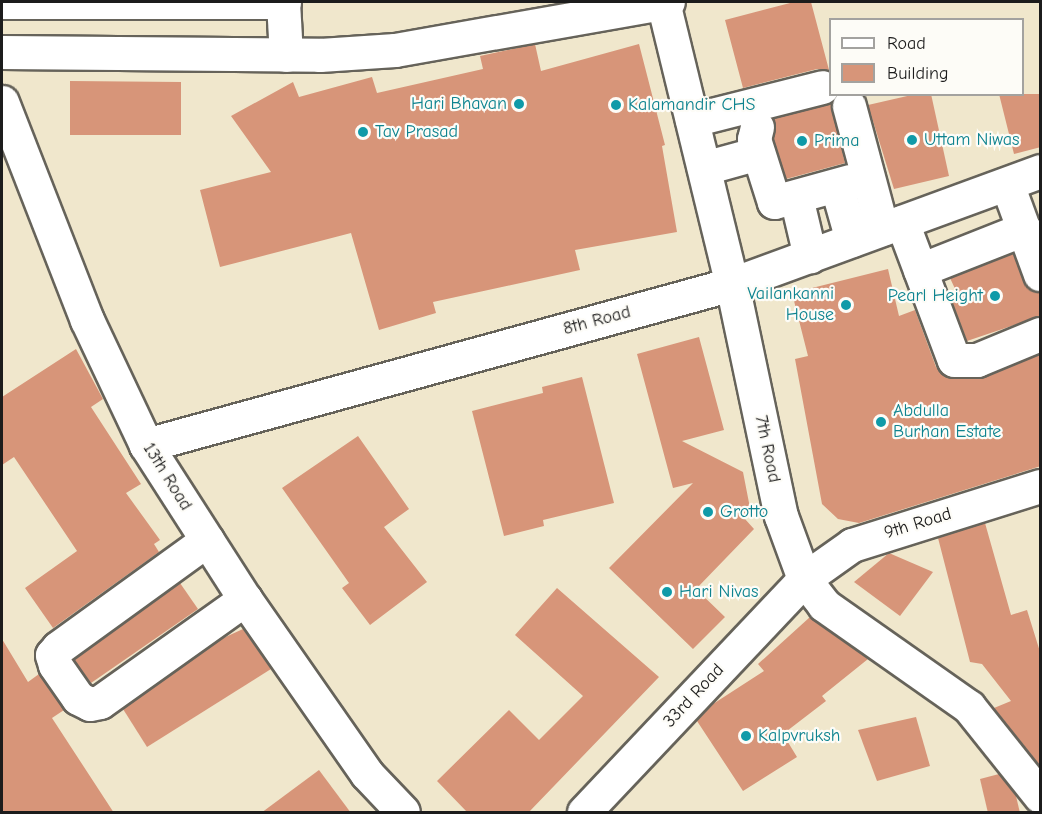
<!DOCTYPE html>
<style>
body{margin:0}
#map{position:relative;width:1042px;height:814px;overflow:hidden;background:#f0e7cc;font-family:"Comic Neue",sans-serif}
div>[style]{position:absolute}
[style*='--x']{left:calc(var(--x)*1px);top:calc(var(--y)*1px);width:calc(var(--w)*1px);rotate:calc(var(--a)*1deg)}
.building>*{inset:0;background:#d79579}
.roads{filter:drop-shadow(2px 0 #66635a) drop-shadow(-2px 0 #66635a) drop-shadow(0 2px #66635a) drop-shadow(0 -2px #66635a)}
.minor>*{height:33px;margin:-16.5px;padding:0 16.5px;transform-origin:16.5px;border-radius:16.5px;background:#fff}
.tertiary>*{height:33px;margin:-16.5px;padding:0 16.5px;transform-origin:16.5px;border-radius:16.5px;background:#fff}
.dots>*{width:16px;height:16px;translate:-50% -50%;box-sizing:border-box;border:3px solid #fdfcf7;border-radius:50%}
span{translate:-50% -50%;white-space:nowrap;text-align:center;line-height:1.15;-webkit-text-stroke:4.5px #fdfcf7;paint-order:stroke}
.culture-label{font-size:18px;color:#0d838f}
.right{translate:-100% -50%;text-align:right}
.left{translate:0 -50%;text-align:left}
.street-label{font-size:18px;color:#1c1c1c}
.frame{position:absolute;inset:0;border:3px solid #1c1c1c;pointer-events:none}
.legend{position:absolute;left:829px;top:18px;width:195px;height:78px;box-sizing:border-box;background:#fdfcf7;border:2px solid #a3a29f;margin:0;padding:8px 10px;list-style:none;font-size:18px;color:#1c1c1c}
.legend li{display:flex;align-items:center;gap:12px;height:30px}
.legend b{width:30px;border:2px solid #a3a29f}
</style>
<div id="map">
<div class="building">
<div style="clip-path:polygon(794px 2px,811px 2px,829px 70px,817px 69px,743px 88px,725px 20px)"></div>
<div style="clip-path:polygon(535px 44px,541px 71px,639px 44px,665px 145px,662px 146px,677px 232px,575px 250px,580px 270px,433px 302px,436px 313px,379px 330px,351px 233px,220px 267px,200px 190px,271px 172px,231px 116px,293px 82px,299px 97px,372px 77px,377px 93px,483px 69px,480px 56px)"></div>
<div style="clip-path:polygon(70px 81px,181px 82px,181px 135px,70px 135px)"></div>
<div style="clip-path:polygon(916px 94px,931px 94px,949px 176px,894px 189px,868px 105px)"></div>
<div style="clip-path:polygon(999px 94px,1041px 94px,1041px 147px,1014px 154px)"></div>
<div style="clip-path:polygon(831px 103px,845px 163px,786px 179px,773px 138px,773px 119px)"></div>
<div style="clip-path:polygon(1013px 254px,1028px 288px,1041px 292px,1041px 316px,967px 341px,950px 296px,957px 293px,950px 278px)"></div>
<div style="clip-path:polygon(888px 269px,899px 316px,915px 310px,936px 367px,944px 376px,984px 377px,1041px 354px,1041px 466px,859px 523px,838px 519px,822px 504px,795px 359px,808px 356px,792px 293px)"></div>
<div style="clip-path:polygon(699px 337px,724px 430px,682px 441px,743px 472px,751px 513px,745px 519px,754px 529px,696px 589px,725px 617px,693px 649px,609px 568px,693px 483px,673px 488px,637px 354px)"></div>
<div style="clip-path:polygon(76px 349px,103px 399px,91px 407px,141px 484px,126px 493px,160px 540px,154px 544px,159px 552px,53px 628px,25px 588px,77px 551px,14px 457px,2px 465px,2px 397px)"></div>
<div style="clip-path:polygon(582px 377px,614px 503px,543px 520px,544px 526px,504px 536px,472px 411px,543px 393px,542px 387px)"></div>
<div style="clip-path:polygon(358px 436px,409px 509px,384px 527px,427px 582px,370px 625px,342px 588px,349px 583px,282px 488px)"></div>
<div style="clip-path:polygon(985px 523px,1011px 615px,1027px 610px,1041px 655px,1041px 767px,994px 708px,1011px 701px,982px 664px,970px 662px,938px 538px)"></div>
<div style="clip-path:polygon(889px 553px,933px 572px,900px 616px,854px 582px)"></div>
<div style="clip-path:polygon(180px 583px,198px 609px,91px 683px,74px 660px)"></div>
<div style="clip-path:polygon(557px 588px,659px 677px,528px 813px,468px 813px,437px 781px,509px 710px,539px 740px,583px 696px,515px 635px)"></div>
<div style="clip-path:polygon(810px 617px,868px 659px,822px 696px,826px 701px,783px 734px,797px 757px,743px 791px,697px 721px,713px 704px,764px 671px,758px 664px)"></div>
<div style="clip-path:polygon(243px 629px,271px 669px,147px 747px,123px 709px,219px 640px)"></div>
<div style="clip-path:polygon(2px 639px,28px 682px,39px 674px,64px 710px,52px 718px,114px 813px,2px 813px)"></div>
<div style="clip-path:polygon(916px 717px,930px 766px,877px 781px,858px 730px)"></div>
<div style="clip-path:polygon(319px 770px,351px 813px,261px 813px)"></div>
<div style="clip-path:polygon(999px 774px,1016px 796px,1020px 813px,988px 813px,980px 779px)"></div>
</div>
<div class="roads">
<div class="minor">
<div style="--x:283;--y:2;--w:53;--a:86.8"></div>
<div style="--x:663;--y:2;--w:290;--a:76.3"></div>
<div style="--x:732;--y:284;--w:237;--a:78.1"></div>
<div style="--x:781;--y:516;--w:67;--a:69.9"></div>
<div style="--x:804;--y:579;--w:33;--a:52"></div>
<div style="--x:824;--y:605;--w:177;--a:35.1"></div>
<div style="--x:969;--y:707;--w:114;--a:51.4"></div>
<div style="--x:2;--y:102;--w:234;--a:68.7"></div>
<div style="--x:87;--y:320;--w:138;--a:64.7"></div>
<div style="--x:146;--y:445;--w:183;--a:57.3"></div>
<div style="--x:245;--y:599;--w:213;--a:55.1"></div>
<div style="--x:367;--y:774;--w:52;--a:46.5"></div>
<div style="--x:849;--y:106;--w:127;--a:75"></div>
<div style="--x:692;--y:120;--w:134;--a:-14.2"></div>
<div style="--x:757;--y:127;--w:12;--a:104"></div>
<div style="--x:754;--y:139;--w:66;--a:72.4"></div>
<div style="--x:774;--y:202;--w:79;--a:-15.4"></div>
<div style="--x:704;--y:168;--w:56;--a:-15.5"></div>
<div style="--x:1007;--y:184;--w:96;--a:69.9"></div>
<div style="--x:837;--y:187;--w:55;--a:74.2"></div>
<div style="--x:796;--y:197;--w:61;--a:76.7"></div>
<div style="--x:902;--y:222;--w:147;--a:69.4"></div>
<div style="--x:954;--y:360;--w:23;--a:0"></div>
<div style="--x:977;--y:360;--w:68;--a:-22.4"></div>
<div style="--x:920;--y:270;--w:112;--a:-21.5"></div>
<div style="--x:146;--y:445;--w:608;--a:-15.36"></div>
<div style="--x:732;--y:284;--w:328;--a:-20.1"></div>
<div style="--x:207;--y:540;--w:184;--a:144.1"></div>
<div style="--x:58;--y:648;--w:9;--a:131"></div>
<div style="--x:52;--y:655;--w:10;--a:73"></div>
<div style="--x:55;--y:665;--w:40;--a:55.1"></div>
<div style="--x:78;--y:698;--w:13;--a:27"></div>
<div style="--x:90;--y:704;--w:10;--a:-11"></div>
<div style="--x:100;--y:702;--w:178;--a:-35.4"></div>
<div style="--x:584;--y:812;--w:320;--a:-46.6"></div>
<div style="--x:804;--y:579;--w:59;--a:-35.3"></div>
<div style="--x:852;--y:545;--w:197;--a:-17.4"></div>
</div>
<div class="tertiary">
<div style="--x:2;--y:2;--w:282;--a:0"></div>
<div style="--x:2;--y:52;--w:318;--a:0.5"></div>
<div style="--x:320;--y:55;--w:75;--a:-3.8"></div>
<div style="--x:395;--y:50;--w:277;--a:-10"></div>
</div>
</div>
<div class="dots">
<div style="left:519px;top:104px;background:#0f9aa8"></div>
<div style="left:616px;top:105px;background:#0f9aa8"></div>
<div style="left:363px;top:132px;background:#0f9aa8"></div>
<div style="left:912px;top:140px;background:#0f9aa8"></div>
<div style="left:802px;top:141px;background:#0f9aa8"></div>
<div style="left:995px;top:296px;background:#0f9aa8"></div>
<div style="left:846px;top:305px;background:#0f9aa8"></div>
<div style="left:881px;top:422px;background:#0f9aa8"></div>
<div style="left:708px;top:512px;background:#0f9aa8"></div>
<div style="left:667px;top:592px;background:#0f9aa8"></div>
<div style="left:746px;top:736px;background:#0f9aa8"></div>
</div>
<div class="culture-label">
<span class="right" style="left:507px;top:104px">Hari Bhavan</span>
<span class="left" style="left:628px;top:105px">Kalamandir CHS</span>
<span class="left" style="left:375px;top:132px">Tav Prasad</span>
<span class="left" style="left:924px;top:140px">Uttam Niwas</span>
<span class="left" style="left:814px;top:141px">Prima</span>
<span class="right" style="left:834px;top:305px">Vailankanni<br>House</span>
<span class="right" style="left:983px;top:296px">Pearl Height</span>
<span class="left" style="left:893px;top:422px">Abdulla<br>Burhan Estate</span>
<span class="left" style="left:720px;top:512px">Grotto</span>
<span class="left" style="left:679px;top:592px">Hari Nivas</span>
<span class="left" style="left:758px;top:736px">Kalpvruksh</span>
</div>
<div class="street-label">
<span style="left:597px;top:321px;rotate:-15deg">8th Road</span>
<span style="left:767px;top:449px;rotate:78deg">7th Road</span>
<span style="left:167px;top:477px;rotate:58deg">13th Road</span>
<span style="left:918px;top:524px;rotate:-17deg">9th Road</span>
<span style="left:694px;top:696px;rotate:-47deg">33rd Road</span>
</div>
<div class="frame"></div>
<ul class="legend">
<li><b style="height:8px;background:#fff"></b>Road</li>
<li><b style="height:16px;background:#d79579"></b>Building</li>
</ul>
</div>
